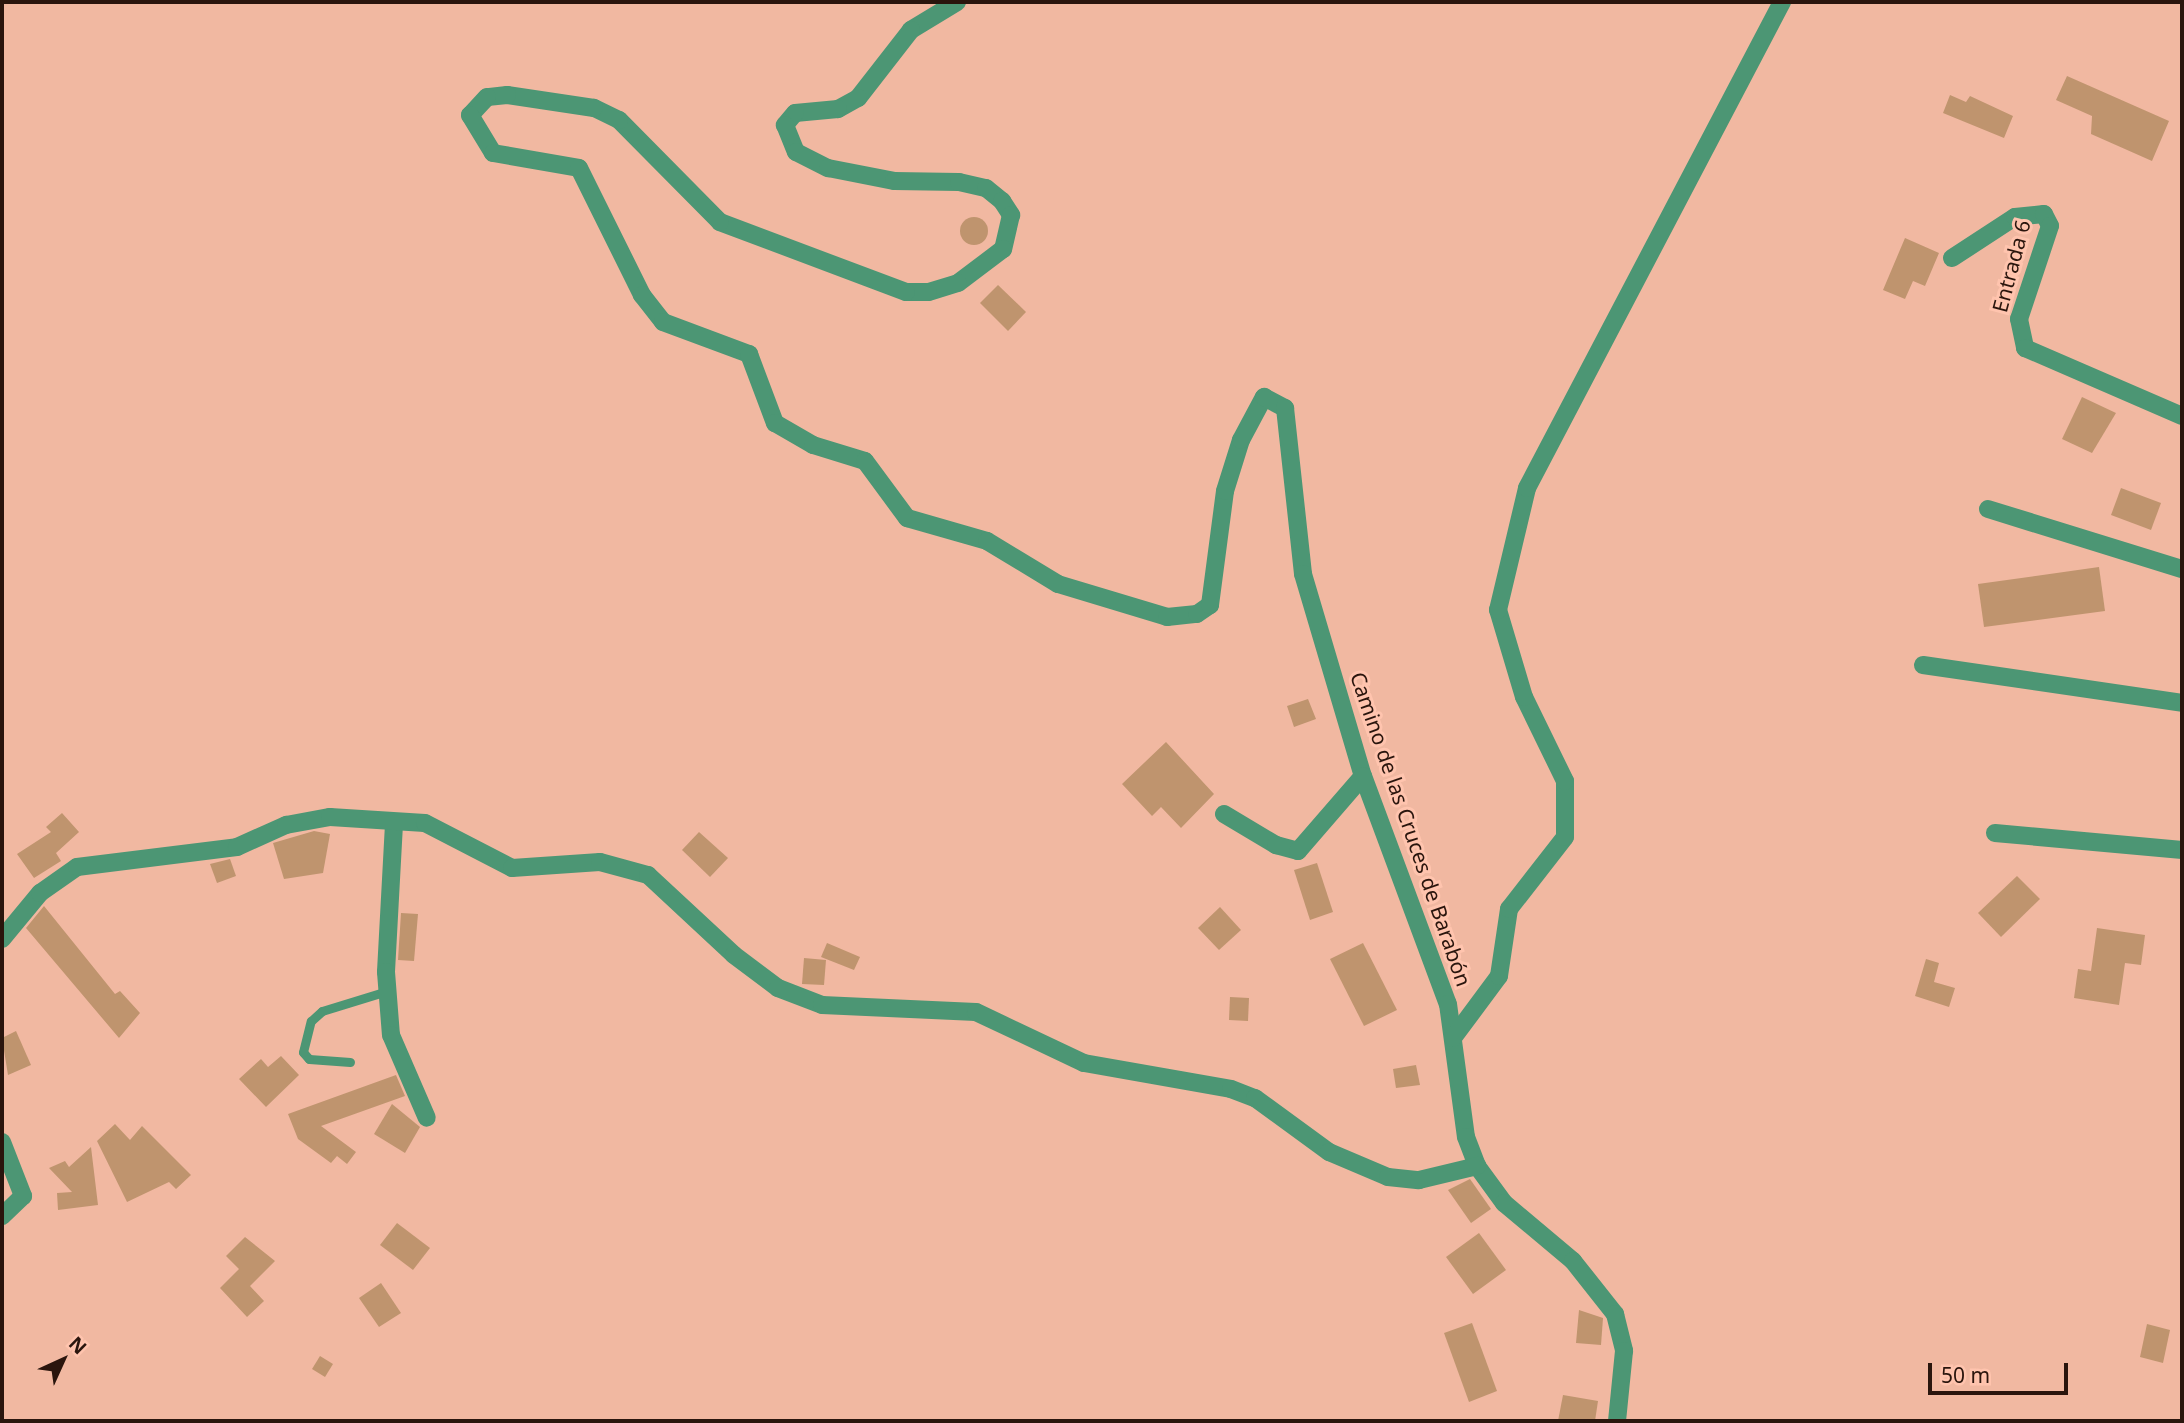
<!DOCTYPE html>
<meta charset="utf-8">
<style>
body{margin:0}
#map{position:relative;width:2184px;height:1423px;overflow:hidden;background:#f1b8a1;font-family:"Noto Sans",sans-serif}
div>[style]{position:absolute}
[style*='--x']{left:calc(var(--x)*1px);top:calc(var(--y)*1px);width:calc(var(--w)*1px);rotate:calc(var(--a)*1deg)}
.building>*{inset:0;background:#bf946e}
.round{border-radius:50%}
.service>*{height:9px;margin:-4.5px;padding:0 4.5px;transform-origin:4.5px;border-radius:4.5px;background:#4c9674}
.minor>*{height:18px;margin:-9px;padding:0 9px;transform-origin:9px;border-radius:9px;background:#4c9674}
span{translate:-50% -50%;white-space:nowrap;text-align:center;line-height:1.15;-webkit-text-stroke:6px #ffc4ae;paint-order:stroke}
.street-label{font-size:21px;color:#2a150d}
.frame{position:absolute;inset:0;border:4px solid #2a150d;pointer-events:none}
.north{position:absolute;left:28px;top:1325px;width:70px;height:70px;-webkit-text-stroke:5px #ffc4ae;paint-order:stroke;rotate:45deg;font-size:19px;font-weight:700;line-height:28px;text-align:center;color:#2a150d}
.north::after{content:'';display:block;margin:auto;width:24px;height:32px;background:#2a150d;clip-path:polygon(50% 0,100% 100%,50% 72%,0 100%)}
.scale{position:absolute;left:1928px;top:1363px;width:140px;height:32px;box-sizing:border-box;border:4px solid #2a150d;border-top:0;padding-left:9px;font-size:21px;line-height:24px;white-space:nowrap;color:#2a150d;-webkit-text-stroke:5px #ffc4ae;paint-order:stroke}
</style>
<div id="map">
<div class="building">
<div style="clip-path:polygon(2067px 76px,2169px 121px,2152px 161px,2091px 134px,2092px 116px,2056px 100px)"></div>
<div style="clip-path:polygon(1950px 95px,1966px 102px,1970px 96px,2013px 116px,2004px 138px,1943px 113px)"></div>
<div class="round" style="left:960px;top:217px;width:28px;height:28px"></div>
<div style="clip-path:polygon(1905px 238px,1939px 253px,1925px 286px,1913px 281px,1905px 299px,1883px 290px)"></div>
<div style="clip-path:polygon(998px 285px,1026px 312px,1008px 331px,980px 303px)"></div>
<div style="clip-path:polygon(2082px 397px,2116px 413px,2092px 453px,2062px 439px)"></div>
<div style="clip-path:polygon(2121px 488px,2161px 503px,2151px 530px,2111px 515px)"></div>
<div style="clip-path:polygon(2099px 567px,2105px 611px,1984px 627px,1978px 584px)"></div>
<div style="clip-path:polygon(1308px 699px,1316px 719px,1294px 727px,1287px 706px)"></div>
<div style="clip-path:polygon(1166px 742px,1214px 794px,1181px 828px,1161px 807px,1152px 816px,1122px 784px)"></div>
<div style="clip-path:polygon(62px 813px,79px 832px,56px 853px,61px 861px,34px 878px,17px 854px,51px 832px,46px 827px)"></div>
<div style="clip-path:polygon(314px 831px,330px 834px,323px 873px,284px 879px,273px 843px)"></div>
<div style="clip-path:polygon(699px 832px,728px 858px,710px 877px,682px 850px)"></div>
<div style="clip-path:polygon(230px 859px,236px 876px,217px 883px,210px 864px)"></div>
<div style="clip-path:polygon(1317px 863px,1333px 912px,1310px 920px,1294px 870px)"></div>
<div style="clip-path:polygon(2017px 876px,2040px 899px,2001px 937px,1978px 913px)"></div>
<div style="clip-path:polygon(44px 906px,115px 994px,120px 991px,140px 1013px,119px 1038px,26px 928px)"></div>
<div style="clip-path:polygon(1220px 907px,1241px 930px,1219px 950px,1198px 928px)"></div>
<div style="clip-path:polygon(401px 913px,418px 914px,414px 961px,398px 960px)"></div>
<div style="clip-path:polygon(2097px 928px,2145px 935px,2141px 965px,2125px 963px,2119px 1005px,2074px 998px,2078px 969px,2091px 971px)"></div>
<div style="clip-path:polygon(827px 943px,860px 957px,854px 970px,821px 957px)"></div>
<div style="clip-path:polygon(1363px 943px,1397px 1010px,1364px 1026px,1330px 959px)"></div>
<div style="clip-path:polygon(804px 958px,826px 960px,824px 985px,802px 984px)"></div>
<div style="clip-path:polygon(1926px 959px,1939px 963px,1934px 982px,1955px 988px,1949px 1007px,1915px 996px)"></div>
<div style="clip-path:polygon(1230px 997px,1249px 998px,1248px 1021px,1229px 1020px)"></div>
<div style="clip-path:polygon(16px 1031px,31px 1065px,8px 1075px,2px 1038px)"></div>
<div style="clip-path:polygon(281px 1056px,299px 1075px,266px 1107px,239px 1079px,261px 1059px,268px 1067px)"></div>
<div style="clip-path:polygon(1416px 1065px,1420px 1085px,1396px 1088px,1393px 1069px)"></div>
<div style="clip-path:polygon(396px 1075px,405px 1096px,321px 1126px,356px 1152px,347px 1164px,337px 1156px,331px 1163px,298px 1139px,288px 1114px)"></div>
<div style="clip-path:polygon(392px 1104px,420px 1127px,405px 1153px,374px 1134px)"></div>
<div style="clip-path:polygon(115px 1124px,130px 1140px,142px 1126px,191px 1175px,176px 1189px,169px 1182px,127px 1202px,97px 1141px)"></div>
<div style="clip-path:polygon(91px 1147px,98px 1205px,58px 1210px,57px 1193px,72px 1192px,49px 1168px,65px 1161px,69px 1167px)"></div>
<div style="clip-path:polygon(1470px 1179px,1491px 1209px,1471px 1223px,1448px 1190px)"></div>
<div style="clip-path:polygon(397px 1223px,430px 1248px,413px 1270px,380px 1245px)"></div>
<div style="clip-path:polygon(1479px 1233px,1506px 1270px,1473px 1294px,1446px 1257px)"></div>
<div style="clip-path:polygon(245px 1237px,275px 1261px,250px 1286px,264px 1301px,247px 1317px,220px 1288px,239px 1269px,226px 1256px)"></div>
<div style="clip-path:polygon(381px 1283px,401px 1313px,379px 1327px,359px 1298px)"></div>
<div style="clip-path:polygon(1579px 1310px,1603px 1318px,1601px 1345px,1576px 1343px)"></div>
<div style="clip-path:polygon(1472px 1323px,1497px 1391px,1469px 1402px,1444px 1333px)"></div>
<div style="clip-path:polygon(2147px 1324px,2170px 1330px,2163px 1363px,2140px 1357px)"></div>
<div style="clip-path:polygon(320px 1356px,333px 1364px,325px 1377px,312px 1369px)"></div>
<div style="clip-path:polygon(1563px 1395px,1598px 1401px,1595px 1421px,1558px 1421px)"></div>
</div>
<div class="service">
<div style="--x:350;--y:1062;--w:41;--a:-175.8"></div>
<div style="--x:309;--y:1059;--w:9;--a:-131"></div>
<div style="--x:303;--y:1052;--w:32;--a:-76"></div>
<div style="--x:311;--y:1021;--w:15;--a:-42"></div>
<div style="--x:322;--y:1011;--w:68;--a:-17.1"></div>
</div>
<div class="minor">
<div style="--x:957;--y:2;--w:54;--a:148.7"></div>
<div style="--x:911;--y:30;--w:86;--a:127.9"></div>
<div style="--x:858;--y:98;--w:23;--a:151"></div>
<div style="--x:838;--y:109;--w:43;--a:174.7"></div>
<div style="--x:795;--y:113;--w:16;--a:130"></div>
<div style="--x:785;--y:125;--w:29;--a:68"></div>
<div style="--x:796;--y:152;--w:36;--a:27"></div>
<div style="--x:828;--y:168;--w:67;--a:11.1"></div>
<div style="--x:894;--y:181;--w:65;--a:0.9"></div>
<div style="--x:959;--y:182;--w:28;--a:13"></div>
<div style="--x:986;--y:188;--w:21;--a:39"></div>
<div style="--x:1002;--y:201;--w:17;--a:57"></div>
<div style="--x:1011;--y:215;--w:35;--a:103"></div>
<div style="--x:1003;--y:249;--w:56;--a:142.9"></div>
<div style="--x:958;--y:283;--w:31;--a:163"></div>
<div style="--x:928;--y:292;--w:22;--a:180"></div>
<div style="--x:906;--y:292;--w:199;--a:-159.4"></div>
<div style="--x:720;--y:222;--w:144;--a:-134.7"></div>
<div style="--x:619;--y:120;--w:28;--a:-154"></div>
<div style="--x:594;--y:108;--w:88;--a:-171.5"></div>
<div style="--x:507;--y:95;--w:20;--a:174"></div>
<div style="--x:487;--y:97;--w:25;--a:133"></div>
<div style="--x:470;--y:115;--w:44;--a:58.8"></div>
<div style="--x:493;--y:153;--w:87;--a:9.9"></div>
<div style="--x:579;--y:168;--w:142;--a:63.6"></div>
<div style="--x:642;--y:295;--w:34;--a:52"></div>
<div style="--x:663;--y:322;--w:92;--a:20.4"></div>
<div style="--x:749;--y:354;--w:74;--a:69.4"></div>
<div style="--x:775;--y:423;--w:44;--a:30.1"></div>
<div style="--x:813;--y:445;--w:54;--a:17.1"></div>
<div style="--x:865;--y:461;--w:71;--a:53.6"></div>
<div style="--x:907;--y:518;--w:83;--a:16"></div>
<div style="--x:987;--y:541;--w:83;--a:31.2"></div>
<div style="--x:1058;--y:584;--w:114;--a:16.8"></div>
<div style="--x:1167;--y:617;--w:30;--a:-6"></div>
<div style="--x:1197;--y:614;--w:16;--a:-35"></div>
<div style="--x:1210;--y:605;--w:115;--a:-82.5"></div>
<div style="--x:1225;--y:491;--w:53;--a:-72.6"></div>
<div style="--x:1241;--y:440;--w:49;--a:-61.9"></div>
<div style="--x:1264;--y:397;--w:24;--a:28"></div>
<div style="--x:1285;--y:408;--w:167;--a:83.8"></div>
<div style="--x:1303;--y:574;--w:211;--a:73.5"></div>
<div style="--x:1363;--y:776;--w:243;--a:69.6"></div>
<div style="--x:1448;--y:1004;--w:134;--a:82.3"></div>
<div style="--x:1466;--y:1137;--w:31;--a:69"></div>
<div style="--x:1477;--y:1166;--w:46;--a:53.9"></div>
<div style="--x:1504;--y:1203;--w:90;--a:40"></div>
<div style="--x:1573;--y:1261;--w:68;--a:51.6"></div>
<div style="--x:1615;--y:1314;--w:38;--a:76"></div>
<div style="--x:1624;--y:1351;--w:70;--a:95.7"></div>
<div style="--x:1952;--y:258;--w:75;--a:-33.1"></div>
<div style="--x:2015;--y:217;--w:29;--a:-6"></div>
<div style="--x:2044;--y:214;--w:13;--a:63"></div>
<div style="--x:2050;--y:226;--w:98;--a:108.4"></div>
<div style="--x:2019;--y:319;--w:30;--a:78"></div>
<div style="--x:2025;--y:348;--w:171;--a:23.4"></div>
<div style="--x:1988;--y:509;--w:203;--a:17.2"></div>
<div style="--x:1923;--y:665;--w:262;--a:8.3"></div>
<div style="--x:1224;--y:814;--w:61;--a:30.8"></div>
<div style="--x:1276;--y:845;--w:23;--a:15"></div>
<div style="--x:1298;--y:851;--w:99;--a:-49.1"></div>
<div style="--x:394;--y:824;--w:148;--a:93.1"></div>
<div style="--x:386;--y:972;--w:63;--a:85.5"></div>
<div style="--x:391;--y:1035;--w:90;--a:66.6"></div>
<div style="--x:1995;--y:833;--w:188;--a:5.2"></div>
<div style="--x:2;--y:939;--w:60;--a:-50.4"></div>
<div style="--x:40;--y:893;--w:45;--a:-35.1"></div>
<div style="--x:77;--y:867;--w:161;--a:-7.1"></div>
<div style="--x:237;--y:847;--w:54;--a:-24.2"></div>
<div style="--x:286;--y:825;--w:45;--a:-10.3"></div>
<div style="--x:330;--y:817;--w:95;--a:3.6"></div>
<div style="--x:425;--y:823;--w:98;--a:27.3"></div>
<div style="--x:512;--y:868;--w:88;--a:-3.9"></div>
<div style="--x:600;--y:862;--w:50;--a:15.2"></div>
<div style="--x:648;--y:875;--w:117;--a:42.9"></div>
<div style="--x:734;--y:955;--w:55;--a:36.9"></div>
<div style="--x:778;--y:988;--w:47;--a:21.1"></div>
<div style="--x:822;--y:1005;--w:154;--a:2.6"></div>
<div style="--x:976;--y:1012;--w:119;--a:25.3"></div>
<div style="--x:1084;--y:1063;--w:149;--a:10"></div>
<div style="--x:1231;--y:1089;--w:26;--a:21"></div>
<div style="--x:1255;--y:1098;--w:92;--a:36.1"></div>
<div style="--x:1329;--y:1152;--w:64;--a:23"></div>
<div style="--x:1388;--y:1177;--w:31;--a:6"></div>
<div style="--x:1419;--y:1180;--w:60;--a:-13.6"></div>
<div style="--x:1453;--y:1038;--w:77;--a:-53.4"></div>
<div style="--x:1499;--y:976;--w:68;--a:-81.5"></div>
<div style="--x:1509;--y:909;--w:91;--a:-52.1"></div>
<div style="--x:1565;--y:837;--w:56;--a:-90"></div>
<div style="--x:1565;--y:781;--w:93;--a:-116"></div>
<div style="--x:1524;--y:697;--w:91;--a:-106.6"></div>
<div style="--x:1498;--y:610;--w:125;--a:-76.6"></div>
<div style="--x:1527;--y:488;--w:549;--a:-62.31"></div>
<div style="--x:2;--y:1142;--w:58;--a:68.7"></div>
<div style="--x:23;--y:1196;--w:29;--a:136"></div>
</div>
<div class="street-label">
<span style="left:2011px;top:266px;rotate:-75deg">Entrada 6</span>
<span style="left:1411px;top:829px;rotate:71deg">Camino de las Cruces de Barabón</span>
</div>
<div class="frame"></div>
<div class="north">N</div>
<div class="scale">50 m</div>
</div>
